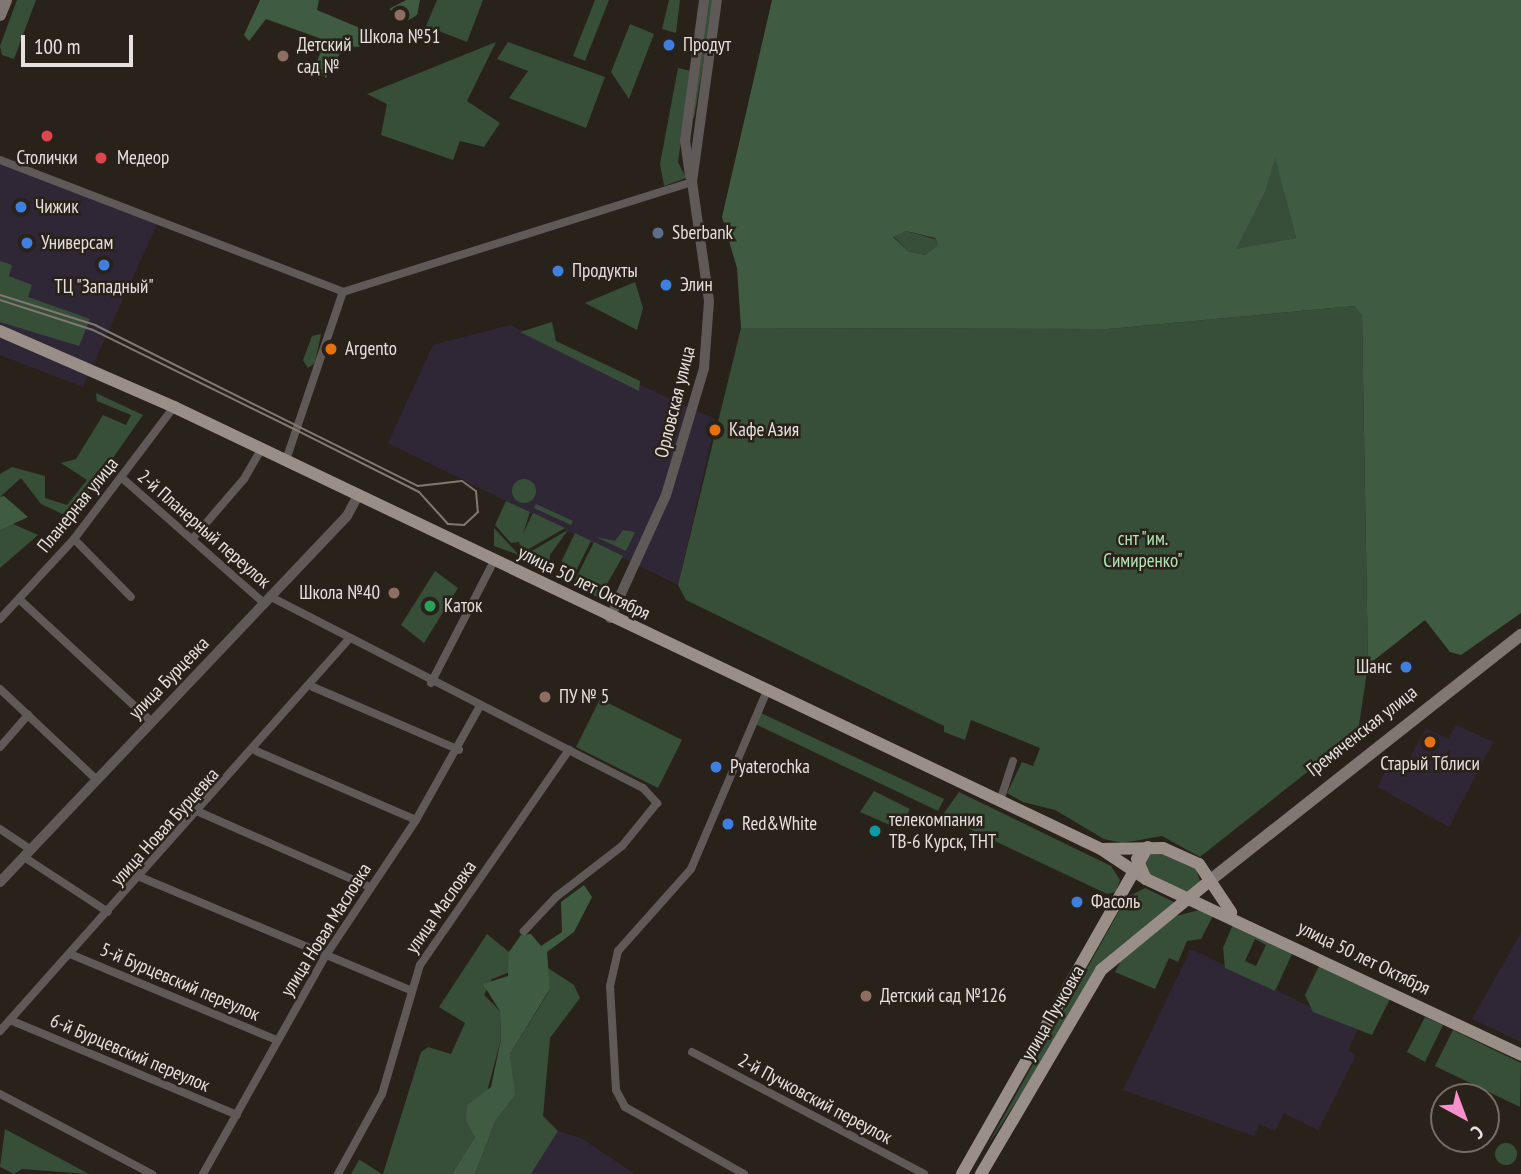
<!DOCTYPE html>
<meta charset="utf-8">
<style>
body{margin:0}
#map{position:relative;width:1521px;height:1174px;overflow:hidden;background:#29221a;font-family:"PT Sans Narrow",sans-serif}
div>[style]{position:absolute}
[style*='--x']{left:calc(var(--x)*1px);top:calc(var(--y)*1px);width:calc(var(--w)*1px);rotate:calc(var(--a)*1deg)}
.commercial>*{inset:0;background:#302736}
.green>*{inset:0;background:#374e39}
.round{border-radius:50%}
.forest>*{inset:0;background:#3f5c42}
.minor>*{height:8px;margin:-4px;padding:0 4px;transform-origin:4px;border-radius:4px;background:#5f5957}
.tertiary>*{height:10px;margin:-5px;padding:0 5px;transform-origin:5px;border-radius:5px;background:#5f5957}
.secondary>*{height:12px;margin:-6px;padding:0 6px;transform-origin:6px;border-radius:6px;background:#807773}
.primary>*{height:12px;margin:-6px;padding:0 6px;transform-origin:6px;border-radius:6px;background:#9a8e89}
.tram>*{height:2px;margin:-1px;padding:0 1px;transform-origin:1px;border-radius:1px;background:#7f7972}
.dots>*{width:19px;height:19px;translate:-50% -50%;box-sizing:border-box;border:4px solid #29221a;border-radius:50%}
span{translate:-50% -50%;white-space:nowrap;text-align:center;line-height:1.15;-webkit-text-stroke:5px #29221a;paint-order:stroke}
.poi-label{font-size:19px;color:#e5e1db}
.left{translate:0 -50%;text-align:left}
.right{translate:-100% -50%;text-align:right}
.street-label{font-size:19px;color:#e5e1db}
.park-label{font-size:19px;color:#b2e6b7}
.north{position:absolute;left:1430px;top:1083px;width:70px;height:70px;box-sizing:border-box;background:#29221a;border:2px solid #746e67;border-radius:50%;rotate:139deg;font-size:19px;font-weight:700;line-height:28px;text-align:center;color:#e5e1db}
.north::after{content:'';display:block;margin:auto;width:24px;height:32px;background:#f890cb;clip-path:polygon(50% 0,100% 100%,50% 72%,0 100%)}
.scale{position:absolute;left:21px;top:35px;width:112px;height:32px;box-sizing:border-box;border:4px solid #e5e1db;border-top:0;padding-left:9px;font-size:21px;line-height:24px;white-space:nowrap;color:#e5e1db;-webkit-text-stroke:5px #29221a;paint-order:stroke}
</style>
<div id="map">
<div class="commercial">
<div style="clip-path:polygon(0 159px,158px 222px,83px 387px,0 355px)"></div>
<div style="clip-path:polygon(510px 325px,716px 420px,678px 585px,388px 443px,433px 345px)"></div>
<div style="clip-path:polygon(1456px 725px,1493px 742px,1449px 827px,1378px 787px,1392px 756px,1407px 763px,1426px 728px,1448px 739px)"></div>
<div style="clip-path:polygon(1521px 933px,1521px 1042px,1472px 1019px)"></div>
<div style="clip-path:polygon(1191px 949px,1358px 1030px,1348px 1050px,1356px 1055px,1318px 1130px,1284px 1113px,1275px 1131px,1260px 1124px,1254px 1136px,1123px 1090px)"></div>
<div style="clip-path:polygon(558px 1131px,581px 1138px,635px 1174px,531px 1174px)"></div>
</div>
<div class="green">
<div style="clip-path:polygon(17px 0,36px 0,14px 59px,2px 55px,0 46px)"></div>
<div style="clip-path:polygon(437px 0,483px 0,467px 42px,426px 26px)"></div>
<div style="clip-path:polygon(595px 0,609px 0,585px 61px,573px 56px)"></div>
<div style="clip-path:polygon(669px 0,680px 0,676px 33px,662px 29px)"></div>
<div style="clip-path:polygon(708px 0,714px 0,694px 118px,693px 118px)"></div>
<div style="clip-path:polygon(630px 24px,654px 34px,629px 99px,611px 72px)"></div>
<div style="clip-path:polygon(496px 42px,467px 101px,500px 123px,484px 147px,460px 141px,453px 160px,381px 135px,387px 104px,367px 94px)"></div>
<div style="clip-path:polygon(508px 42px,605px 77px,586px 128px,509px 98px,528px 71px,497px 59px)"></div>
<div style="clip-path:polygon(678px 68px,691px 71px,678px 162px,686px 178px,664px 186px,660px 164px)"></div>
<div style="clip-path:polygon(1275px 156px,1296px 238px,1235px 250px,1265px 193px)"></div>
<div style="clip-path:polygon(906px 231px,935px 239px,938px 245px,925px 255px,908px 251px,893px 236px)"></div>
<div style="clip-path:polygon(0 261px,12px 265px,9px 276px,32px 285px,28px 297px,90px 319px,79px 346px,0 322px)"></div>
<div style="clip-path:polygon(635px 282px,643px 308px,637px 330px,585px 303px)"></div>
<div style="clip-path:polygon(1354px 306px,1362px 316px,1368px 665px,1358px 732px,1200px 857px,1162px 836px,1122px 843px,1104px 839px,1055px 810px,1023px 802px,1007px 793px,1022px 762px,1033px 766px,1040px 748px,971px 720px,965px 740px,944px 732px,944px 726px,686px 600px,678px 585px,741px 328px,1108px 329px)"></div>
<div style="clip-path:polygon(552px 322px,556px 341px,640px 381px,639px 391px,520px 332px)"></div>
<div style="clip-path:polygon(321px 334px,315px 363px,308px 368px,303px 360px,312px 336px)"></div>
<div style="clip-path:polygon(96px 393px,143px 415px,71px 518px,41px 504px,21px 478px,0 497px,0 474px,12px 467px,45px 476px,45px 498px,67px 505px,87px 480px,61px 463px,76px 459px,103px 415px,126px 425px,131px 415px,97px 401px)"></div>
<div class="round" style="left:512px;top:479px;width:24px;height:24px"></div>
<div style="clip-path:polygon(506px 501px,530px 512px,523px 534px,533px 513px,565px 528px,522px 553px,519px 542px,511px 543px,495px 525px)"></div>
<div style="clip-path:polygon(536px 504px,573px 521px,571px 525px,534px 508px)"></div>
<div style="clip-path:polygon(11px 523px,38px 535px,0 568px,0 530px)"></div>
<div style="clip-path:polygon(494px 528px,519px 555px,494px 546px)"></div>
<div style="clip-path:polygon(568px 530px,550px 555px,549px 570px,521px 557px)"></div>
<div style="clip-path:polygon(623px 530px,635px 532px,626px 551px,596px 537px,615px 541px)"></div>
<div style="clip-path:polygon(575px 533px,591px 541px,570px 583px,555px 575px)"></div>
<div style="clip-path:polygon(594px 542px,623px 556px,599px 598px,573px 584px)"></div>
<div style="clip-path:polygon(435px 571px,458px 588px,424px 643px,401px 625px)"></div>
<div style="clip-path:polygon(600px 699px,682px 740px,658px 788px,576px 747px)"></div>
<div style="clip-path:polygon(761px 713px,944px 799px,938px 811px,755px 724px)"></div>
<div style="clip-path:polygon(874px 791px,910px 809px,899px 829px,860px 812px)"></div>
<div style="clip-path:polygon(959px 792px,1111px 866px,1120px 880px,1116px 892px,1107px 894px,942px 816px)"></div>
<div style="clip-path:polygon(1155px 851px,1196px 869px,1201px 884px,1190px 893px,1147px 874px,1144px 860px)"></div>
<div style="clip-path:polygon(1145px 888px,1176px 903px,1113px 953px,986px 1148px,1127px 897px)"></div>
<div style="clip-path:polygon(1203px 909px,1214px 914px,1201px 939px,1187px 941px,1178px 962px,1169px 958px,1155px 989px,1115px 972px,1123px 957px,1176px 916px)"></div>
<div style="clip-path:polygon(evenodd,1234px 922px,1293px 952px,1275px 991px,1225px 968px,1223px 948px,1234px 922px,1255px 939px,1266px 945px,1256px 966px,1245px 961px,1255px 939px)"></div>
<div style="clip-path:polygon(487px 934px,509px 952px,510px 972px,492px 979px,484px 995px,500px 1011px,501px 1039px,475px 1137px,452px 1174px,383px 1174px,421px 1052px,428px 1047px,451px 1054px,465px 1023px,439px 1007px)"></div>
<div style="clip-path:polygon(1320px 964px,1390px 999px,1372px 1035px,1313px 1012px,1305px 995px)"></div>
<div style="clip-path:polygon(548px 968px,574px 985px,580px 998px,550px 1038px,543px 1116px,558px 1131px,531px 1174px,475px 1174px,495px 1122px,514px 1096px,510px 1054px,550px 990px)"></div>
<div style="clip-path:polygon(1425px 1017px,1443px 1025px,1425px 1062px,1407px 1052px)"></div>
<div style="clip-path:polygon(1453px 1030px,1521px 1063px,1520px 1107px,1435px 1066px)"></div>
<div style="clip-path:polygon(5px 1129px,89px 1174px,22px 1169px,14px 1174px,0 1167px)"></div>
<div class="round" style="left:1495px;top:1143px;width:22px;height:22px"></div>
<div style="clip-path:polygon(359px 1160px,360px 1160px,382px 1174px,351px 1174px)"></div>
</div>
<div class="forest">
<div style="clip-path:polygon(260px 0,319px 0,317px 10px,367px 31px,359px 47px,344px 46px,326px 78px,315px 66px,324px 44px,319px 38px,266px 19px,249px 41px,244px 35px)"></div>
<div style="clip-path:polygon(406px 0,420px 0,417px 15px,407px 21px,389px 9px)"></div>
<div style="clip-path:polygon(evenodd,772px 0,1521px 0,1521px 613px,1461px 655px,1450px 652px,1425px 620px,1368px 665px,1362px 316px,1354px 306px,1108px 329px,741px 328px,737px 268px,722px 217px,772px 0,1275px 158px,1296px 238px,1236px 249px,1265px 193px,1275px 158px,772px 0,906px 231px,935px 238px,938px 245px,925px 255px,908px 251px,893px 237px,906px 231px)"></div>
<div style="clip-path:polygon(4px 496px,28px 517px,0 530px,0 497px)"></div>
<div style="clip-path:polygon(584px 885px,592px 897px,574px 932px,547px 952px,550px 989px,510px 1054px,515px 1095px,495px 1122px,475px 1174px,452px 1174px,475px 1137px,466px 1120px,467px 1105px,491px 1087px,501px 1039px,500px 1011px,483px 984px,508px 976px,509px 952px,521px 935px,531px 934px,541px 946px,562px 932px,561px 902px)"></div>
</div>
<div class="minor">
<div style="--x:0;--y:160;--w:368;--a:21"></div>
<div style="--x:343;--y:292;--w:366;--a:-17.5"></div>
<div style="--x:286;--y:460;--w:177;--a:-71.3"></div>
<div style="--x:121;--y:477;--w:192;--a:41.4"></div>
<div style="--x:194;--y:537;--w:77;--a:-49.2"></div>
<div style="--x:244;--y:479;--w:34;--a:-60"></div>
<div style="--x:74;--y:539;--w:81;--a:45.5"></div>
<div style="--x:271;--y:597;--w:418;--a:27.2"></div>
<div style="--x:643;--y:788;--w:21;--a:47"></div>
<div style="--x:657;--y:803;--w:55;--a:129.1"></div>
<div style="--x:622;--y:846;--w:83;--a:142.3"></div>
<div style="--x:556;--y:897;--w:47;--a:133.3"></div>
<div style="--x:19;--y:599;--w:181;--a:42.8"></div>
<div style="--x:0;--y:619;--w:109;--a:-47.2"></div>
<div style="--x:74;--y:539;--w:166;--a:-52.9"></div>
<div style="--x:431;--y:683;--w:137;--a:-62.7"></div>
<div style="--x:313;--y:687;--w:159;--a:23.3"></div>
<div style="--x:0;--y:689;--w:133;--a:43.2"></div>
<div style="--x:0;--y:747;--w:43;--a:-48.8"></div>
<div style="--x:256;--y:751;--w:174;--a:23.3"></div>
<div style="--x:1000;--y:801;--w:42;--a:-72"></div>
<div style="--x:199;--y:812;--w:187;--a:23.7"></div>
<div style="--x:0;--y:829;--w:37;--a:34"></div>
<div style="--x:24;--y:857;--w:100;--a:33.2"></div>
<div style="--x:140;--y:877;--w:293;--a:22.7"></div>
<div style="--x:70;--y:954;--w:224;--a:22.6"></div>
<div style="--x:10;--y:1020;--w:246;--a:22.7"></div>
<div style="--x:0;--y:1031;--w:523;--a:-48.33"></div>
<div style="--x:692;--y:1052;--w:262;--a:27.7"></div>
<div style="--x:0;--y:1094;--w:172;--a:27.8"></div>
<div style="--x:203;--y:1174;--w:251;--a:-60.7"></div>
<div style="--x:326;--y:955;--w:162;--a:-56.3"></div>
<div style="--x:416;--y:820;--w:131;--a:-60.7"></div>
<div style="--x:338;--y:1174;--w:91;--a:-61.2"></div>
<div style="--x:382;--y:1094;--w:134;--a:-73.6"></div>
<div style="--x:420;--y:965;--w:262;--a:-55.3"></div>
<div style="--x:744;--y:1174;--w:137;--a:-150.6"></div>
<div style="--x:625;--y:1107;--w:19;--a:-118"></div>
<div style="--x:616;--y:1090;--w:104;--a:-93.3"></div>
<div style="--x:610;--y:986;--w:36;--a:-77"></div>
<div style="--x:618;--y:951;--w:110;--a:-48.3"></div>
<div style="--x:691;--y:869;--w:194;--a:-66.9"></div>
</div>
<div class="tertiary">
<div style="--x:690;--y:176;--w:35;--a:-98"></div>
<div style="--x:685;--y:141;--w:142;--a:-82.3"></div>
<div style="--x:610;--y:618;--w:135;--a:-65.5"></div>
<div style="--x:666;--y:495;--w:133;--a:-73.3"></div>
<div style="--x:704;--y:368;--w:67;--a:-85.7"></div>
<div style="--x:709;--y:301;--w:120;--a:-98.1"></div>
<div style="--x:692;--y:182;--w:184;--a:-82.2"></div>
<div style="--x:0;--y:882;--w:504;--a:-46.53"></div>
<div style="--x:347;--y:516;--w:24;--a:-62"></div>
</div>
<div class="secondary">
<div style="--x:0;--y:15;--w:16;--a:-68"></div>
<div style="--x:1208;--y:882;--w:399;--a:-38.3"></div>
</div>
<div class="primary">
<div style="--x:0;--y:331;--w:190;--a:23.6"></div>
<div style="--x:174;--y:407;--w:1027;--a:25.49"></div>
<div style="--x:1101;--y:849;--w:54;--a:33.7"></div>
<div style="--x:1102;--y:849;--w:61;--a:-0.9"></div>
<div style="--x:1163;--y:848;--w:39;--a:24"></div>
<div style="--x:1199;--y:864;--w:58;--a:56.3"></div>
<div style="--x:1137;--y:859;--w:22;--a:66"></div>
<div style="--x:1146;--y:879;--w:414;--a:25.1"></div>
<div style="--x:962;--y:1174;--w:376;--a:-60.4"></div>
<div style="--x:981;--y:1174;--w:237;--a:-59.5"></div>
<div style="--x:1101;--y:970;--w:139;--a:-39.4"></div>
</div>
<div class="tram">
<div style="--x:0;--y:295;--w:100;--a:17.5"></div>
<div style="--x:95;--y:325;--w:361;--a:26.5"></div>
<div style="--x:418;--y:486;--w:44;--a:-6.5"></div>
<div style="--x:462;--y:481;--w:17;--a:36"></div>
<div style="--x:476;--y:491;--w:21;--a:85"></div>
<div style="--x:478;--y:512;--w:19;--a:137"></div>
<div style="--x:464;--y:525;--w:16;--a:-176"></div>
<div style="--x:448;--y:524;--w:43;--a:-132.2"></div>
<div style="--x:419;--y:492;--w:138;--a:-153.2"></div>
<div style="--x:296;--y:430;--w:226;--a:-153.8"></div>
<div style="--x:93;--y:330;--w:98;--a:-162.1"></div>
</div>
<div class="dots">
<div style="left:400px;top:15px;background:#8d6e63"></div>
<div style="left:669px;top:45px;background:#3f7fe0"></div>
<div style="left:283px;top:56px;background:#8d6e63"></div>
<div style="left:47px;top:136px;background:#e0444e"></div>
<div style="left:101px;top:158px;background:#e0444e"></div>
<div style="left:21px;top:207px;background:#3f7fe0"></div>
<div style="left:658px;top:233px;background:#5c6f8a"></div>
<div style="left:27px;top:243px;background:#3f7fe0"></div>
<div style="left:104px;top:265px;background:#3f7fe0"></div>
<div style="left:558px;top:271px;background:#3f7fe0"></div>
<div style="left:666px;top:285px;background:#3f7fe0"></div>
<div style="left:331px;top:349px;background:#e8710a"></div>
<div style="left:715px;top:430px;background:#e8710a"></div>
<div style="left:394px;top:593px;background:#8d6e63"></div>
<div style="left:430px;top:606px;background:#2e9e5b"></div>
<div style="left:1406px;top:667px;background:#3f7fe0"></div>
<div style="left:545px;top:697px;background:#8d6e63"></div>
<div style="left:1430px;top:742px;background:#e8710a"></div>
<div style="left:716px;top:767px;background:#3f7fe0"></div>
<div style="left:728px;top:824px;background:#3f7fe0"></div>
<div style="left:875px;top:831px;background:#0f9aa8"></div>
<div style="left:1077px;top:902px;background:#3f7fe0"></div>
<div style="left:866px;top:996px;background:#8d6e63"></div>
</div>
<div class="poi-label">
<span style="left:400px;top:37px">Школа №51</span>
<span class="left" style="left:297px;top:56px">Детский<br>сад №</span>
<span class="left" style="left:683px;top:45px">Продут</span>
<span style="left:47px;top:158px">Столички</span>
<span class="left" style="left:117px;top:158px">Медеор</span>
<span class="left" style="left:35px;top:207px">Чижик</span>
<span class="left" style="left:672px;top:233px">Sberbank</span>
<span class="left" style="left:41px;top:243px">Универсам</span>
<span class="left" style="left:572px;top:271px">Продукты</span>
<span class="left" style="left:680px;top:285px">Элин</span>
<span style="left:104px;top:287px">ТЦ "Западный"</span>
<span class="left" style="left:345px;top:349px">Argento</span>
<span class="left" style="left:729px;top:430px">Кафе Азия</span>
<span class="right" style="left:380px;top:593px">Школа №40</span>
<span class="left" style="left:444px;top:606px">Каток</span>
<span class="right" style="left:1392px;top:667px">Шанс</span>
<span class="left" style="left:559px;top:697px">ПУ № 5</span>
<span style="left:1430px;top:764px">Старый Тблиси</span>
<span class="left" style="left:730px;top:767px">Pyaterochka</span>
<span class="left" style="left:889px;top:831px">телекомпания<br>ТВ-6 Курск, ТНТ</span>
<span class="left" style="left:742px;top:824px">Red&amp;White</span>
<span class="left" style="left:1091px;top:902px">Фасоль</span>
<span class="left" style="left:880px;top:996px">Детский сад №126</span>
</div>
<div class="street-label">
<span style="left:675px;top:402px;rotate:-76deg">Орловская улица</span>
<span style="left:78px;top:505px;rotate:-51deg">Планерная улица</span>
<span style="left:204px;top:529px;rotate:41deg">2-й Планерный переулок</span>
<span style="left:584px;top:583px;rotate:26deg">улица 50 лет Октября</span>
<span style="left:169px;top:678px;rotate:-46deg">улица Бурцевка</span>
<span style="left:1362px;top:731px;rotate:-38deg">Гремяченская улица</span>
<span style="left:165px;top:827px;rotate:-48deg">улица Новая Бурцевка</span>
<span style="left:441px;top:907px;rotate:-55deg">улица Масловка</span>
<span style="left:326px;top:930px;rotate:-58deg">улица Новая Масловка</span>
<span style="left:1364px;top:958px;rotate:26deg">улица 50 лет Октября</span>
<span style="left:180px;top:982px;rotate:23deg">5-й Бурцевский переулок</span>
<span style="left:1053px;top:1013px;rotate:-60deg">улица Пучковка</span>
<span style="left:130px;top:1053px;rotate:23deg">6-й Бурцевский переулок</span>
<span style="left:815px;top:1099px;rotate:28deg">2-й Пучковский переулок</span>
</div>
<div class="park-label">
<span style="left:1143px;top:550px">снт "им.<br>Симиренко"</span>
</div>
<div class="north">С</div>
<div class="scale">100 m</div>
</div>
